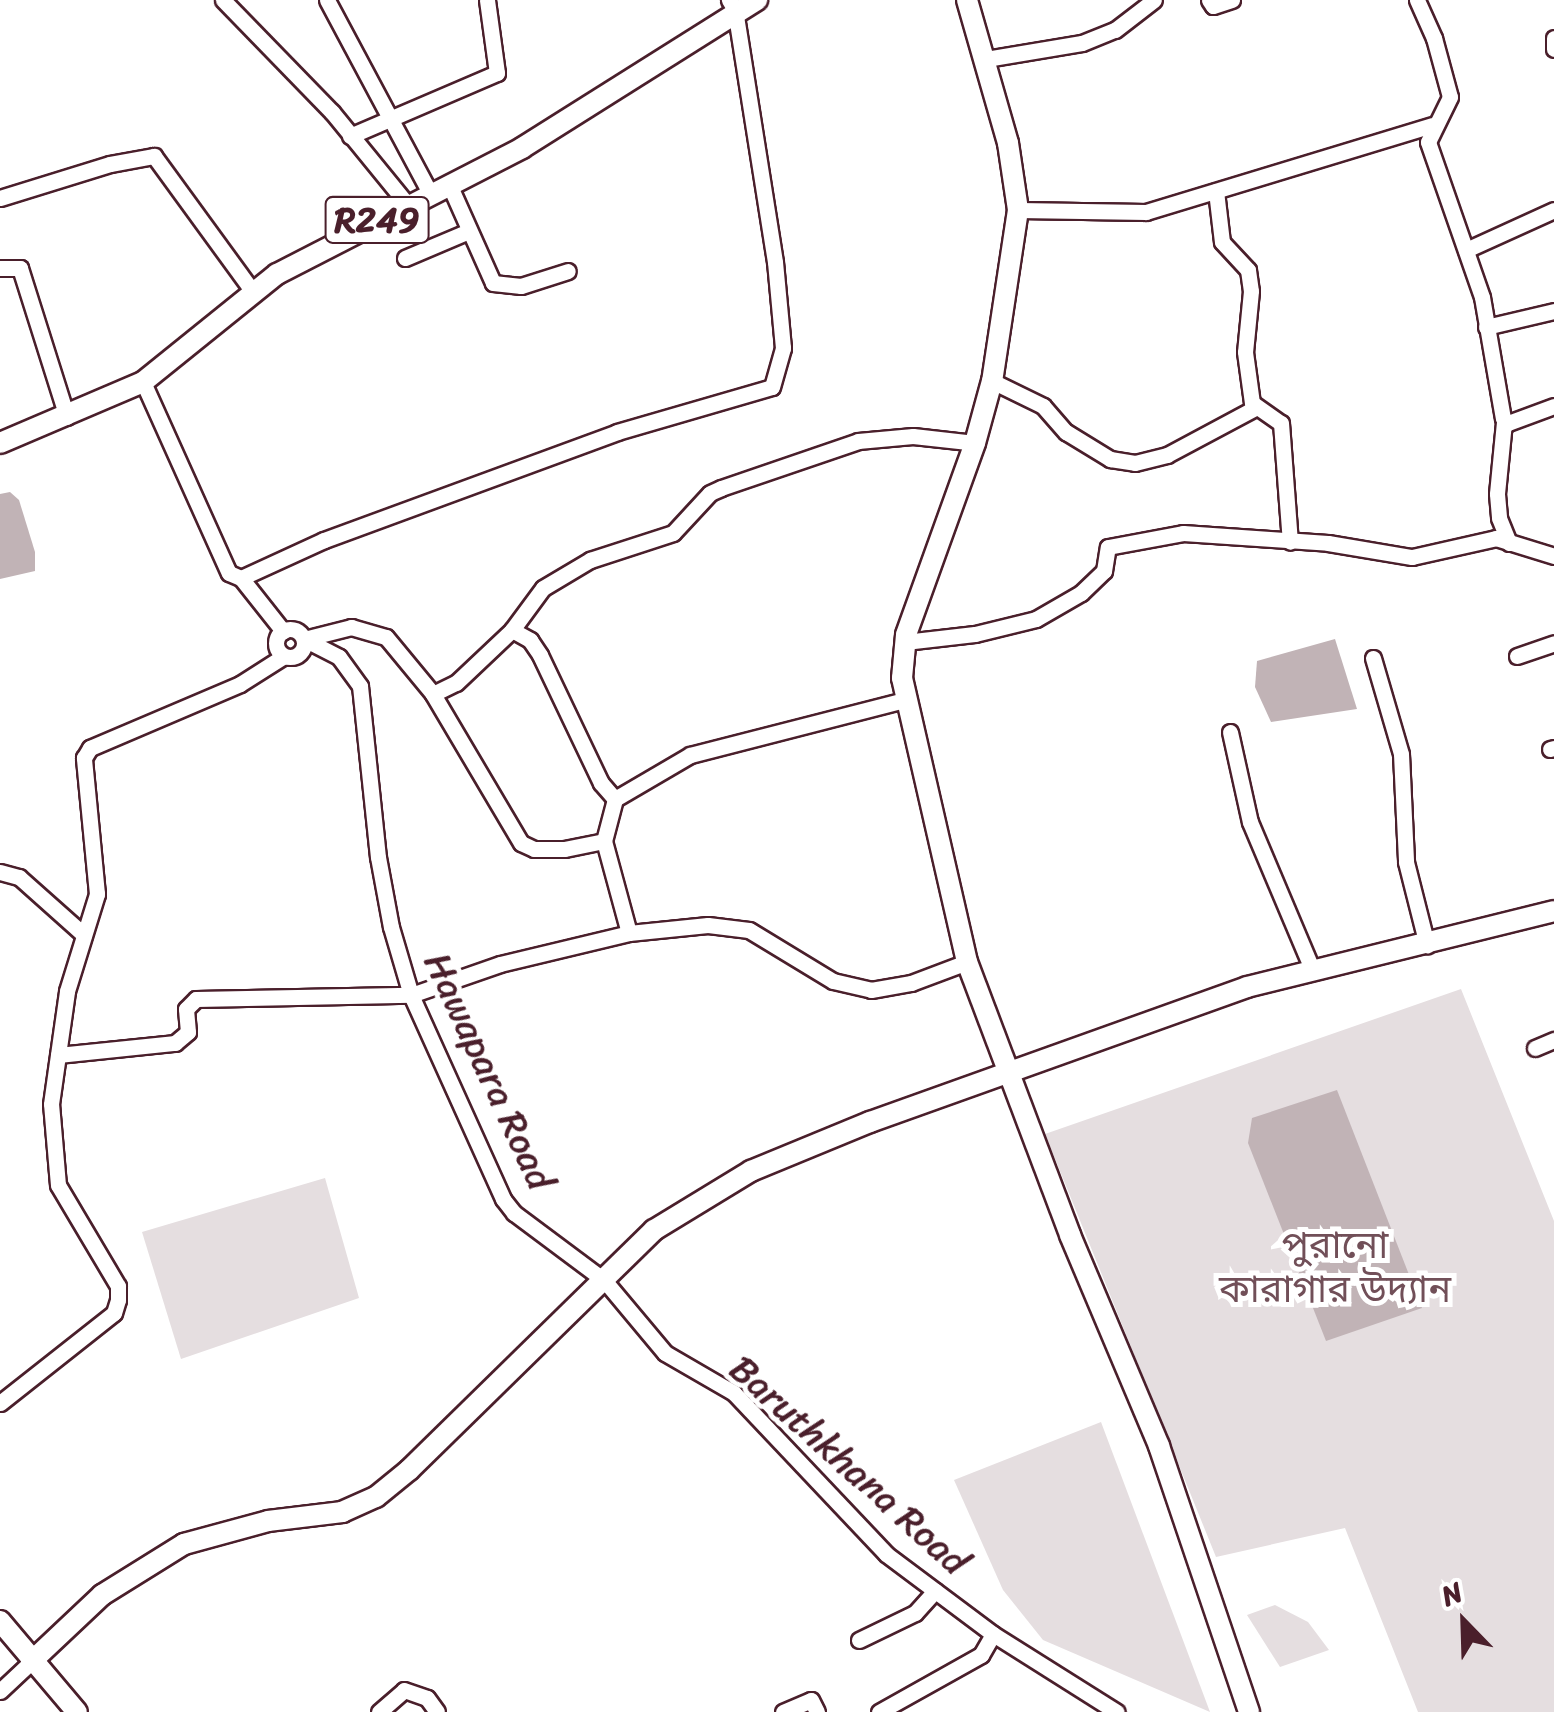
<!DOCTYPE html>
<meta charset="utf-8">
<style>
body{margin:0}
#map{position:relative;width:1554px;height:1712px;overflow:hidden;background:#fff;font-family:Sriracha,"Noto Sans Bengali",sans-serif}
div>[style]{position:absolute}
[style*='--x']{left:calc(var(--x)*1px);top:calc(var(--y)*1px);width:calc(var(--w)*1px);rotate:calc(var(--a)*1deg)}
.green>*{inset:0;background:#e5dee0}
.water>*{inset:0;background:#c1b3b6}
.roads{filter:drop-shadow(2px 0 #4a1f2b) drop-shadow(-2px 0 #4a1f2b) drop-shadow(0 2px #4a1f2b) drop-shadow(0 -2px #4a1f2b)}
.minor>*{height:15px;margin:-7.5px;padding:0 7.5px;transform-origin:7.5px;border-radius:7.5px;background:#fff}
.minor>.ring{margin:-7.5px;padding:0;box-sizing:content-box;background:none;border:15px solid #fff;border-radius:50%}
.major>*{height:20px;margin:-10px;padding:0 10px;transform-origin:10px;border-radius:10px;background:#fff}
span{translate:-50% -50%;white-space:nowrap;text-align:center;line-height:1.15;-webkit-text-stroke:10px #fff;paint-order:stroke}
.shield-label span{padding:2px 8px;background:#fff;border:2px solid;border-radius:8px;-webkit-text-stroke-width:0}
.shield-label{font-size:35px;color:#4a1f2b;font-weight:700}
.street-label{font-size:38px;color:#4a1f2b}
.park-label{font-size:38px;color:#714f58}
.north{position:absolute;left:1414px;top:1572px;width:100px;height:100px;-webkit-text-stroke:8px #fff;paint-order:stroke;rotate:337deg;font-size:28px;font-weight:700;line-height:40px;text-align:center;color:#4a1f2b}
.north::after{content:'';display:block;margin:auto;width:35px;height:45px;background:#4a1f2b;clip-path:polygon(50% 0,100% 100%,50% 72%,0 100%)}
</style>
<div id="map">
<div class="green">
<div style="clip-path:polygon(1461px 989px,1554px 1221px,1554px 1712px,1418px 1712px,1345px 1528px,1216px 1557px,1045px 1134px)"></div>
<div style="clip-path:polygon(325px 1178px,359px 1298px,181px 1359px,142px 1232px)"></div>
<div style="clip-path:polygon(1101px 1422px,1210px 1712px,1043px 1640px,1003px 1590px,954px 1480px)"></div>
<div style="clip-path:polygon(1275px 1605px,1308px 1622px,1329px 1650px,1280px 1667px,1247px 1615px)"></div>
</div>
<div class="water">
<div style="clip-path:polygon(10px 492px,19px 500px,35px 552px,35px 571px,0 579px,0 494px)"></div>
<div style="clip-path:polygon(1335px 639px,1357px 709px,1271px 722px,1255px 687px,1257px 661px)"></div>
<div style="clip-path:polygon(1337px 1090px,1422px 1308px,1326px 1341px,1248px 1143px,1252px 1118px)"></div>
</div>
<div class="roads">
<div class="minor">
<div style="--x:223;--y:0;--w:156;--a:45.8"></div>
<div style="--x:332;--y:112;--w:119;--a:50.8"></div>
<div style="--x:327;--y:0;--w:219;--a:61.9"></div>
<div style="--x:1209;--y:0;--w:7;--a:56"></div>
<div style="--x:1213;--y:6;--w:20;--a:-18"></div>
<div style="--x:1417;--y:0;--w:42;--a:65.9"></div>
<div style="--x:1434;--y:38;--w:61;--a:74.8"></div>
<div style="--x:1450;--y:97;--w:50;--a:116.1"></div>
<div style="--x:1428;--y:142;--w:164;--a:70.8"></div>
<div style="--x:1482;--y:297;--w:123;--a:80.2"></div>
<div style="--x:1503;--y:418;--w:7;--a:45"></div>
<div style="--x:1508;--y:423;--w:49;--a:-20.3"></div>
<div style="--x:1554;--y:38;--w:11;--a:90"></div>
<div style="--x:986;--y:59;--w:97;--a:-9.5"></div>
<div style="--x:1082;--y:43;--w:35;--a:-22"></div>
<div style="--x:1115;--y:30;--w:49;--a:-37.6"></div>
<div style="--x:350;--y:136;--w:160;--a:-23.2"></div>
<div style="--x:497;--y:73;--w:74;--a:-97.8"></div>
<div style="--x:449;--y:184;--w:108;--a:66"></div>
<div style="--x:493;--y:283;--w:28;--a:6"></div>
<div style="--x:521;--y:286;--w:49;--a:-17.7"></div>
<div style="--x:1216;--y:191;--w:51;--a:83.3"></div>
<div style="--x:1222;--y:242;--w:38;--a:47"></div>
<div style="--x:1248;--y:270;--w:21;--a:82"></div>
<div style="--x:1251;--y:291;--w:61;--a:95.6"></div>
<div style="--x:1245;--y:352;--w:51;--a:82.2"></div>
<div style="--x:1252;--y:403;--w:35;--a:35"></div>
<div style="--x:1281;--y:423;--w:119;--a:85.7"></div>
<div style="--x:0;--y:198;--w:115;--a:-17.2"></div>
<div style="--x:110;--y:164;--w:45;--a:-10.3"></div>
<div style="--x:154;--y:156;--w:168;--a:53.9"></div>
<div style="--x:1018;--y:210;--w:128;--a:0.9"></div>
<div style="--x:1146;--y:212;--w:299;--a:-16.9"></div>
<div style="--x:1466;--y:250;--w:97;--a:-24.4"></div>
<div style="--x:405;--y:258;--w:69;--a:-22.9"></div>
<div style="--x:0;--y:268;--w:20;--a:0"></div>
<div style="--x:20;--y:268;--w:156;--a:72.5"></div>
<div style="--x:1486;--y:327;--w:70;--a:-13.2"></div>
<div style="--x:992;--y:381;--w:57;--a:26.1"></div>
<div style="--x:1043;--y:406;--w:35;--a:49"></div>
<div style="--x:1066;--y:432;--w:52;--a:31.5"></div>
<div style="--x:1110;--y:459;--w:25;--a:9"></div>
<div style="--x:1135;--y:463;--w:33;--a:-14"></div>
<div style="--x:1167;--y:455;--w:100;--a:-28.1"></div>
<div style="--x:143;--y:382;--w:209;--a:65.8"></div>
<div style="--x:229;--y:573;--w:13;--a:23"></div>
<div style="--x:241;--y:578;--w:68;--a:51.6"></div>
<div style="--x:1504;--y:422;--w:72;--a:95.6"></div>
<div style="--x:1497;--y:494;--w:24;--a:85"></div>
<div style="--x:1499;--y:518;--w:27;--a:68"></div>
<div style="--x:241;--y:578;--w:91;--a:-24.6"></div>
<div style="--x:324;--y:540;--w:312;--a:-20.2"></div>
<div style="--x:617;--y:432;--w:161;--a:-16.2"></div>
<div style="--x:772;--y:387;--w:41;--a:-74.2"></div>
<div style="--x:783;--y:348;--w:86;--a:-95.3"></div>
<div style="--x:775;--y:262;--w:255;--a:-99"></div>
<div style="--x:735;--y:10;--w:12;--a:-121"></div>
<div class="ring" style="left:276px;top:629px;width:13px;height:13px"></div>
<div style="--x:512;--y:630;--w:21;--a:29"></div>
<div style="--x:530;--y:640;--w:18;--a:56"></div>
<div style="--x:540;--y:655;--w:142;--a:64.5"></div>
<div style="--x:601;--y:783;--w:21;--a:49"></div>
<div style="--x:304;--y:639;--w:39;--a:27"></div>
<div style="--x:339;--y:657;--w:36;--a:54"></div>
<div style="--x:360;--y:686;--w:172;--a:84"></div>
<div style="--x:378;--y:857;--w:71;--a:79.5"></div>
<div style="--x:391;--y:927;--w:71;--a:73.6"></div>
<div style="--x:411;--y:995;--w:224;--a:65.7"></div>
<div style="--x:503;--y:1199;--w:18;--a:52"></div>
<div style="--x:514;--y:1213;--w:112;--a:36.7"></div>
<div style="--x:604;--y:1280;--w:95;--a:50.1"></div>
<div style="--x:665;--y:1353;--w:80;--a:30.1"></div>
<div style="--x:734;--y:1393;--w:221;--a:46.6"></div>
<div style="--x:886;--y:1554;--w:134;--a:36.8"></div>
<div style="--x:993;--y:1634;--w:146;--a:32.2"></div>
<div style="--x:304;--y:639;--w:49;--a:-14.3"></div>
<div style="--x:351;--y:627;--w:36;--a:16"></div>
<div style="--x:386;--y:637;--w:74;--a:50.5"></div>
<div style="--x:905;--y:642;--w:70;--a:-6.5"></div>
<div style="--x:975;--y:634;--w:63;--a:-13.8"></div>
<div style="--x:1036;--y:619;--w:52;--a:-30"></div>
<div style="--x:1081;--y:593;--w:32;--a:-44"></div>
<div style="--x:1104;--y:571;--w:24;--a:-81"></div>
<div style="--x:1108;--y:547;--w:76;--a:-10.6"></div>
<div style="--x:1183;--y:533;--w:145;--a:3.9"></div>
<div style="--x:1328;--y:543;--w:85;--a:9.5"></div>
<div style="--x:1412;--y:557;--w:86;--a:-12.7"></div>
<div style="--x:1496;--y:538;--w:61;--a:17.2"></div>
<div style="--x:1517;--y:656;--w:39;--a:-19"></div>
<div style="--x:1373;--y:658;--w:100;--a:73.7"></div>
<div style="--x:1401;--y:754;--w:108;--a:87.3"></div>
<div style="--x:1406;--y:862;--w:86;--a:75.8"></div>
<div style="--x:1230;--y:732;--w:92;--a:77.5"></div>
<div style="--x:1250;--y:822;--w:162;--a:67.1"></div>
<div style="--x:1550;--y:749;--w:4;--a:-14"></div>
<div style="--x:604;--y:841;--w:41;--a:168.7"></div>
<div style="--x:564;--y:849;--w:30;--a:180"></div>
<div style="--x:534;--y:849;--w:14;--a:-155"></div>
<div style="--x:521;--y:843;--w:173;--a:-120.6"></div>
<div style="--x:433;--y:694;--w:25;--a:-26"></div>
<div style="--x:456;--y:683;--w:77;--a:-43.4"></div>
<div style="--x:512;--y:630;--w:52;--a:-53.6"></div>
<div style="--x:543;--y:588;--w:55;--a:-30.8"></div>
<div style="--x:590;--y:560;--w:87;--a:-18"></div>
<div style="--x:673;--y:533;--w:54;--a:-47.2"></div>
<div style="--x:710;--y:493;--w:12;--a:-24"></div>
<div style="--x:721;--y:488;--w:145;--a:-18.9"></div>
<div style="--x:858;--y:441;--w:55;--a:-5.2"></div>
<div style="--x:913;--y:436;--w:62;--a:6.4"></div>
<div style="--x:0;--y:872;--w:20;--a:15"></div>
<div style="--x:19;--y:877;--w:87;--a:41.7"></div>
<div style="--x:629;--y:933;--w:95;--a:-105.2"></div>
<div style="--x:604;--y:841;--w:43;--a:-75.3"></div>
<div style="--x:615;--y:799;--w:87;--a:-30.4"></div>
<div style="--x:690;--y:755;--w:225;--a:-14.4"></div>
<div style="--x:1535;--y:1048;--w:21;--a:-23"></div>
<div style="--x:58;--y:1055;--w:118;--a:-5.9"></div>
<div style="--x:175;--y:1043;--w:17;--a:-40"></div>
<div style="--x:188;--y:1032;--w:23;--a:-95"></div>
<div style="--x:186;--y:1009;--w:14;--a:-45"></div>
<div style="--x:196;--y:999;--w:215;--a:-1.1"></div>
<div style="--x:411;--y:995;--w:94;--a:-19.2"></div>
<div style="--x:500;--y:964;--w:133;--a:-13.5"></div>
<div style="--x:629;--y:933;--w:79;--a:-5.8"></div>
<div style="--x:708;--y:925;--w:41;--a:7"></div>
<div style="--x:749;--y:930;--w:98;--a:31.3"></div>
<div style="--x:833;--y:981;--w:39;--a:13"></div>
<div style="--x:871;--y:990;--w:41;--a:-9.9"></div>
<div style="--x:911;--y:983;--w:60;--a:-20.6"></div>
<div style="--x:0;--y:1403;--w:145;--a:-38.3"></div>
<div style="--x:114;--y:1313;--w:14;--a:-73"></div>
<div style="--x:118;--y:1300;--w:14;--a:-90"></div>
<div style="--x:118;--y:1286;--w:117;--a:-120.7"></div>
<div style="--x:58;--y:1185;--w:81;--a:-94.9"></div>
<div style="--x:51;--y:1104;--w:114;--a:-81.9"></div>
<div style="--x:67;--y:991;--w:102;--a:-72.8"></div>
<div style="--x:97;--y:894;--w:137;--a:-95.5"></div>
<div style="--x:84;--y:758;--w:12;--a:-59"></div>
<div style="--x:90;--y:748;--w:163;--a:-23.1"></div>
<div style="--x:240;--y:684;--w:52;--a:-32.5"></div>
<div style="--x:859;--y:1640;--w:62;--a:-25.7"></div>
<div style="--x:915;--y:1613;--w:30;--a:-48"></div>
<div style="--x:0;--y:1691;--w:42;--a:-43.1"></div>
<div style="--x:379;--y:1712;--w:33;--a:-41"></div>
<div style="--x:404;--y:1690;--w:24;--a:19"></div>
<div style="--x:427;--y:1698;--w:17;--a:54"></div>
<div style="--x:783;--y:1712;--w:30;--a:-23"></div>
<div style="--x:811;--y:1700;--w:13;--a:63"></div>
<div style="--x:879;--y:1712;--w:117;--a:-29.2"></div>
<div style="--x:981;--y:1655;--w:24;--a:-60"></div>
</div>
<div class="major">
<div style="--x:967;--y:0;--w:149;--a:74"></div>
<div style="--x:1008;--y:143;--w:68;--a:81.5"></div>
<div style="--x:1018;--y:210;--w:173;--a:98.6"></div>
<div style="--x:992;--y:381;--w:64;--a:105.3"></div>
<div style="--x:975;--y:443;--w:204;--a:109.8"></div>
<div style="--x:906;--y:635;--w:43;--a:95.3"></div>
<div style="--x:902;--y:678;--w:291;--a:77.1"></div>
<div style="--x:967;--y:962;--w:292;--a:69.3"></div>
<div style="--x:1070;--y:1235;--w:229;--a:67.1"></div>
<div style="--x:1159;--y:1446;--w:281;--a:71.3"></div>
<div style="--x:0;--y:443;--w:155;--a:-23.1"></div>
<div style="--x:143;--y:382;--w:172;--a:-38.9"></div>
<div style="--x:277;--y:274;--w:276;--a:-27.2"></div>
<div style="--x:522;--y:148;--w:278;--a:-32.2"></div>
<div style="--x:0;--y:1621;--w:119;--a:49.8"></div>
<div style="--x:31;--y:1662;--w:98;--a:-43.3"></div>
<div style="--x:102;--y:1595;--w:97;--a:-31.9"></div>
<div style="--x:184;--y:1544;--w:87;--a:-15.3"></div>
<div style="--x:268;--y:1521;--w:75;--a:-6.9"></div>
<div style="--x:342;--y:1512;--w:37;--a:-24"></div>
<div style="--x:376;--y:1497;--w:43;--a:-39.3"></div>
<div style="--x:409;--y:1470;--w:343;--a:-44.4"></div>
<div style="--x:654;--y:1230;--w:114;--a:-31.3"></div>
<div style="--x:751;--y:1171;--w:129;--a:-22.4"></div>
<div style="--x:870;--y:1122;--w:400;--a:-19.7"></div>
<div style="--x:1247;--y:987;--w:316;--a:-13.9"></div>
</div>
</div>
<div class="shield-label">
<span style="left:377px;top:220px">R249</span>
</div>
<div class="street-label">
<span style="left:489px;top:1071px;rotate:65deg">Hawapara Road</span>
<span style="left:849px;top:1465px;rotate:42deg">Baruthkhana Road</span>
</div>
<div class="park-label">
<span style="left:1335px;top:1268px">পুরানো<br>কারাগার উদ্যান</span>
</div>
<div class="north">N</div>
</div>
